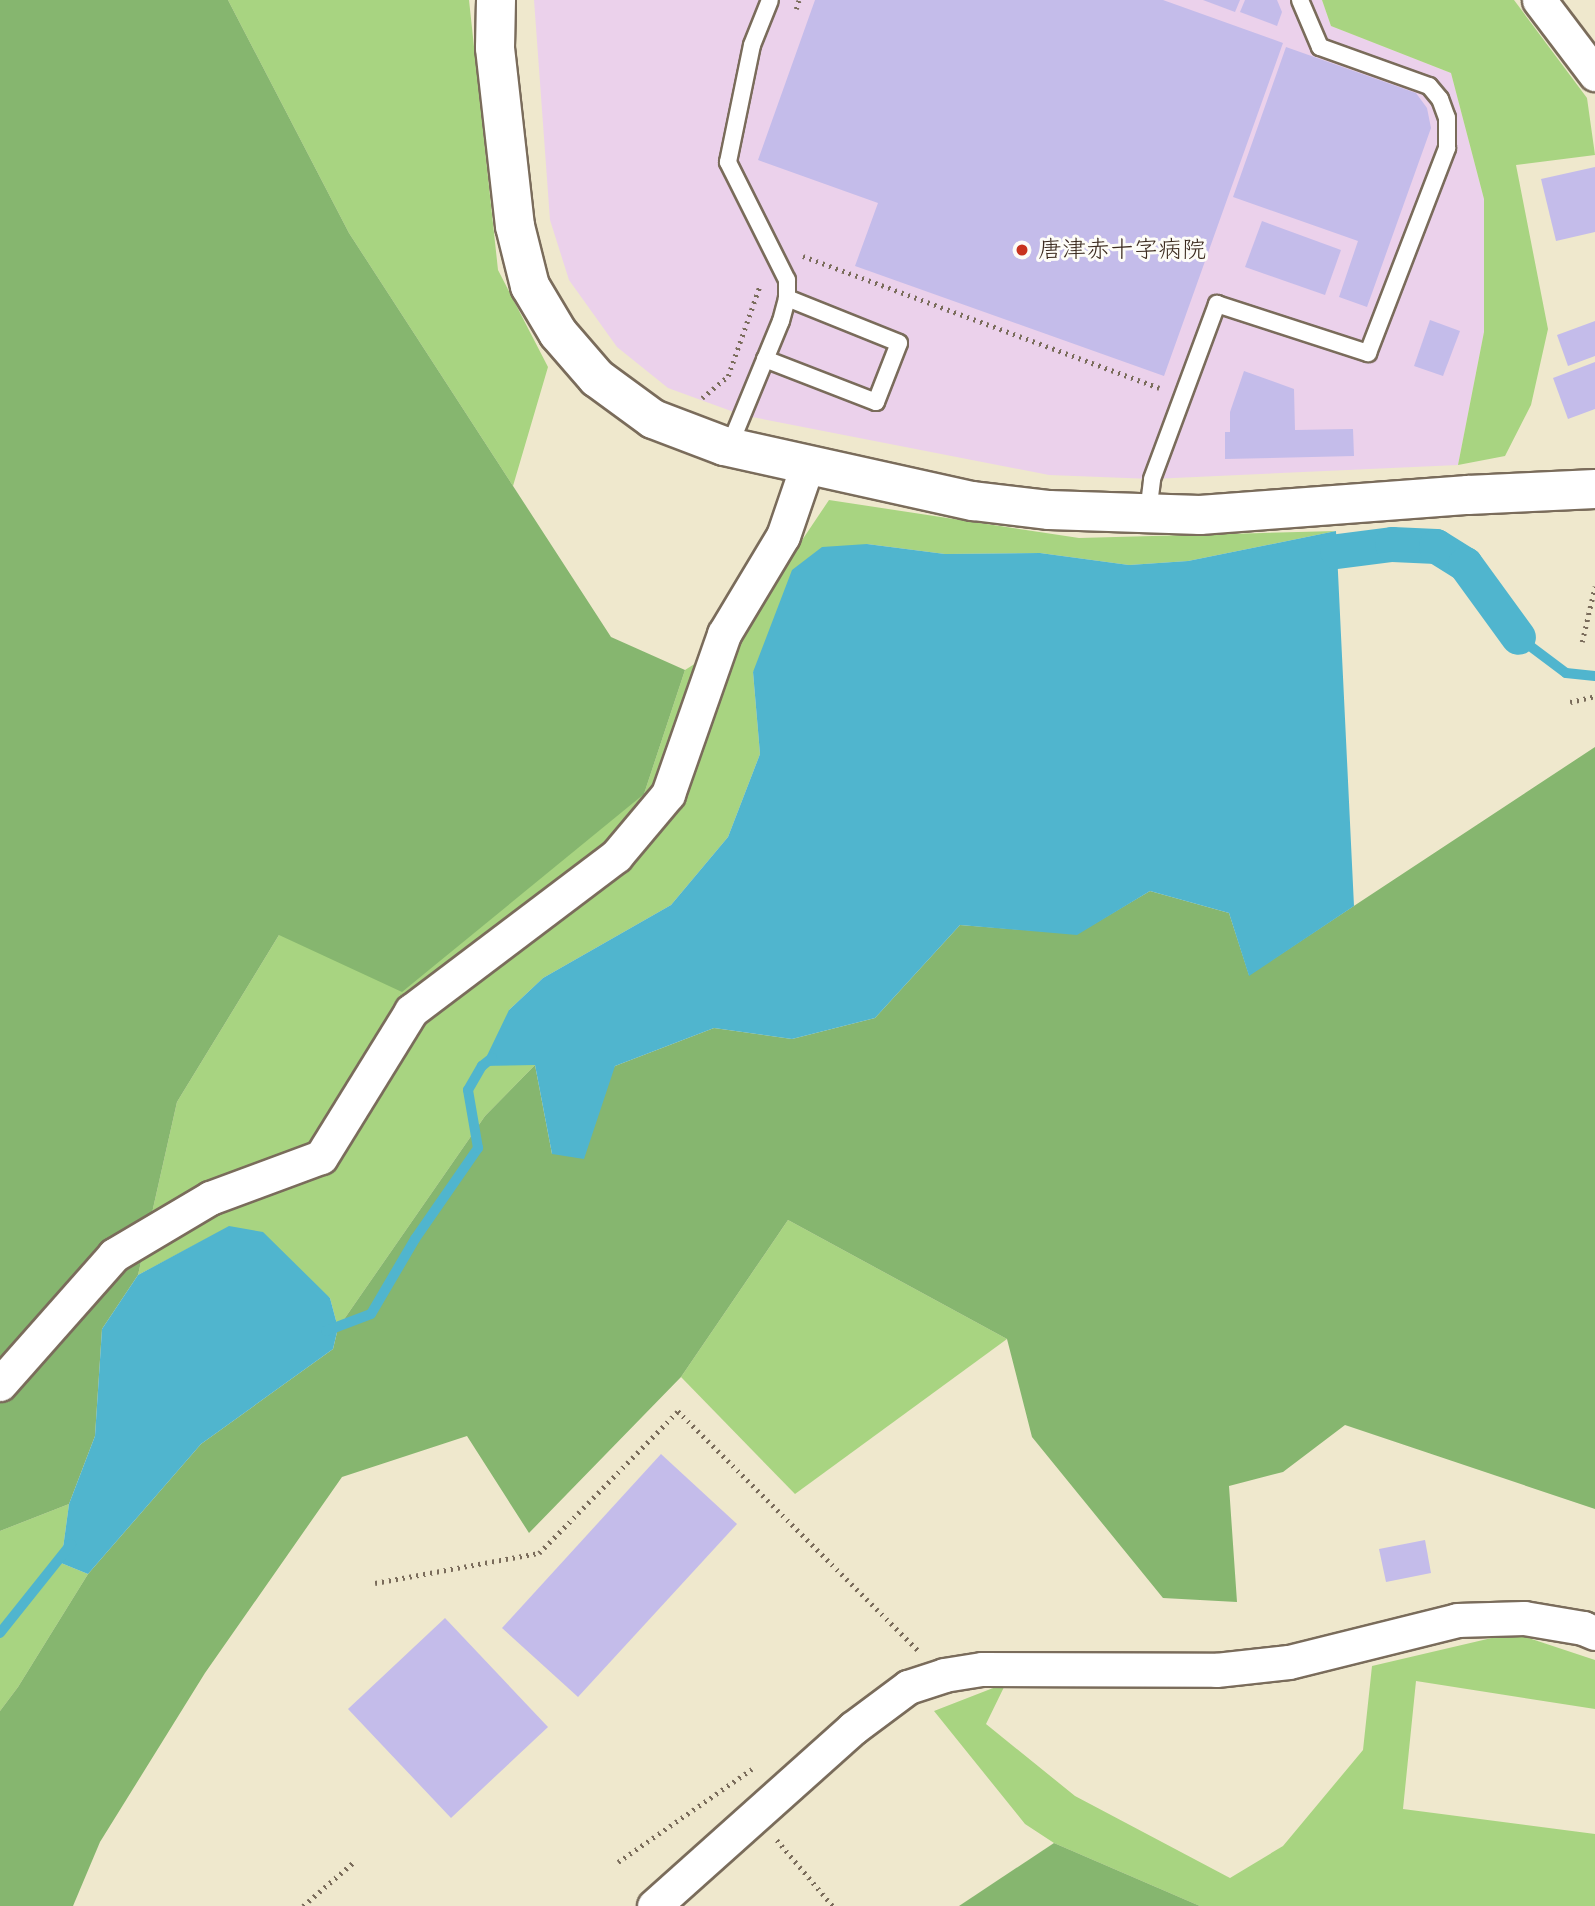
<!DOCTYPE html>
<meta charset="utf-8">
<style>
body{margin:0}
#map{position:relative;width:1595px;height:1906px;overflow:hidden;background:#efe8cd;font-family:"Comic Neue","Klee One",sans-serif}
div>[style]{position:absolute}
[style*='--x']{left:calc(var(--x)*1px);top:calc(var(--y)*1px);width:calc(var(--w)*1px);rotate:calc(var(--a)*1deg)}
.built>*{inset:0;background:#ebd1eb}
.green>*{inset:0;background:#a8d481}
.forest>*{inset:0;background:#86b66f}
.water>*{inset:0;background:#50b5ce}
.stream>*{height:10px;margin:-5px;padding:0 5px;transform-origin:5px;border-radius:5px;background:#50b5ce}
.canal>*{height:35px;margin:-17.5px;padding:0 17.5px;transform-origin:17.5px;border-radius:17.5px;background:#50b5ce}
.building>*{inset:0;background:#c4bcea}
.path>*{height:4.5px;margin-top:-2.25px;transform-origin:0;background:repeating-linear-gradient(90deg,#7a6c5b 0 2px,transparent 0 7px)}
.roads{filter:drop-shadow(2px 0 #7a6c5b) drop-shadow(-2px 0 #7a6c5b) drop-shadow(0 2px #7a6c5b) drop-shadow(0 -2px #7a6c5b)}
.service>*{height:16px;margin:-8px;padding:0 8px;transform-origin:8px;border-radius:8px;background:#fff}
.minor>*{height:33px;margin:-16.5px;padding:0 16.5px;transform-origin:16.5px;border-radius:16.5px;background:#fff}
.tertiary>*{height:38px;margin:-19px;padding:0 19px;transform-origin:19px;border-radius:19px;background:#fff}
.dots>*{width:19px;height:19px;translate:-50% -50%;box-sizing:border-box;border:4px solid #fdfcf7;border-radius:50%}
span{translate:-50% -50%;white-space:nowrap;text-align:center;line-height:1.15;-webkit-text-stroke:6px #fdfcf7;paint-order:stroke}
.poi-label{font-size:24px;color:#3b2a1e}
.left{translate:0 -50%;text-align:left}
</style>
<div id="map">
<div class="built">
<div style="clip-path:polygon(534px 0,1322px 0,1331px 26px,1451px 73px,1484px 199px,1484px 332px,1458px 465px,1152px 479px,1049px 475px,742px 415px,668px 388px,617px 347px,569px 280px,550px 220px)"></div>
</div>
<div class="green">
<div style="clip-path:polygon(228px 0,469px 0,498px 270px,548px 367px,513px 486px,349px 233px)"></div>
<div style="clip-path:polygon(1322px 0,1514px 0,1587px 98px,1595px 155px,1516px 165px,1548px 329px,1531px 405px,1505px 456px,1458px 465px,1484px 332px,1484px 199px,1451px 73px,1331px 26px)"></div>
<div style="clip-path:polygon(829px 500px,1079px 538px,1336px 531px,1188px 561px,1129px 565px,1040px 553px,945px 554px,867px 544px,753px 672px,760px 754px,728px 837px,671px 905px,543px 978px,509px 1010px,535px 1065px,485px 1116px,338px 1328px,330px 1298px,229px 1227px,138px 1275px,177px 1102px,279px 935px,644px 794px,685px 670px,737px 637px)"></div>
<div style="clip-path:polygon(788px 1220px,1007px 1339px,795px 1494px,681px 1377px)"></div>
<div style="clip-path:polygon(69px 1504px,61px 1563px,88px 1574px,18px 1687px,0 1711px,0 1531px)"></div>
<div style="clip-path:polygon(1513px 1633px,1595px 1660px,1595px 1709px,1416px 1681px,1403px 1809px,1595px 1834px,1595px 1906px,1200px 1906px,1054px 1843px,1025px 1824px,934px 1711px,1006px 1683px,986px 1724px,1075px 1796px,1230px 1878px,1283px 1846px,1363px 1750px,1372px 1666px)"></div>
</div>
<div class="forest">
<div style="clip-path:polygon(0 0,228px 0,349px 233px,611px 637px,685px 670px,644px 794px,402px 992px,279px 935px,177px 1102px,138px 1275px,102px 1329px,95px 1436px,69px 1504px,0 1531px)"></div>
<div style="clip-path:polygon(1595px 747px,1595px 1509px,1345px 1425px,1283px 1472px,1229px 1486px,1237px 1602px,1163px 1598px,1032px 1437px,1007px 1339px,788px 1220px,681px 1377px,529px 1533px,467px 1436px,342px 1477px,205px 1673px,100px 1842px,73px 1906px,0 1906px,0 1711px,18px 1687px,88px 1574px,201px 1444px,333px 1349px,338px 1328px,485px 1116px,535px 1065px,552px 1154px,615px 1066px,714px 1028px,792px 1039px,875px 1018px,960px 925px,1077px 934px,1150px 891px,1229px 913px,1249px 975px)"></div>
<div style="clip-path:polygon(1054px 1843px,1200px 1906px,959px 1906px)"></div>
</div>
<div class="water">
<div style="clip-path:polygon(1336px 531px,1354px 906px,1249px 976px,1229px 913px,1150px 891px,1077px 935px,960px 925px,875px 1018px,792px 1039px,714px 1028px,615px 1066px,584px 1159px,552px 1154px,535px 1065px,482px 1066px,509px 1010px,543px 978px,671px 905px,728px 837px,760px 754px,753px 672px,792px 570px,822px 547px,867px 544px,945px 554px,1040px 553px,1129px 565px,1188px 561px)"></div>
<div style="clip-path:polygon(229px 1226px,263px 1232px,330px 1298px,338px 1328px,333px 1349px,201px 1444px,88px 1574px,61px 1563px,69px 1504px,95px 1436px,102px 1329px,138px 1275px)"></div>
</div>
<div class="stream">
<div style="--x:1518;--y:637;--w:60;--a:36.9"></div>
<div style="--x:1566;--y:673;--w:29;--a:6"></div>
<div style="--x:326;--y:1331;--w:48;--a:-20.7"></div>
<div style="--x:371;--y:1314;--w:87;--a:-59.6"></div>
<div style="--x:415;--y:1239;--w:111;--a:-55.3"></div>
<div style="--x:478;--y:1148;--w:59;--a:-99.8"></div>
<div style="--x:468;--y:1090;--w:28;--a:-60"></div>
<div style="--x:482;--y:1066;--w:13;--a:-39"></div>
<div style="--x:0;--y:1633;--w:114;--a:-51.4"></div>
</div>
<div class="canal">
<div style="--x:1337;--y:551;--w:55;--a:-7.3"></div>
<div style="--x:1392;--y:544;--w:44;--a:2.6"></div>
<div style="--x:1436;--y:546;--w:34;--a:32"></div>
<div style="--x:1465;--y:564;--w:90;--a:54"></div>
</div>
<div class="building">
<div style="clip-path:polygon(815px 0,1163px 0,1283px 43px,1164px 376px,855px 266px,878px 203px,758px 160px)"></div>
<div style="clip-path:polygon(1203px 0,1240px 0,1235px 12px)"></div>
<div style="clip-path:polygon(1245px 0,1277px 0,1282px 12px,1277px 26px,1240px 12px)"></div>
<div style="clip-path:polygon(1286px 47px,1416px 93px,1427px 108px,1431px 128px,1367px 307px,1339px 297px,1358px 241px,1233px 197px)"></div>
<div style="clip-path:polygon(1595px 167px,1595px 232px,1556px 241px,1541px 179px)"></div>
<div style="clip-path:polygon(1262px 221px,1341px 250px,1325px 295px,1245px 267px)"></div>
<div style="clip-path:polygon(1430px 320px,1460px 331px,1443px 376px,1414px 366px)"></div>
<div style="clip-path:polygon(1595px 321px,1595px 356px,1568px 366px,1557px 335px)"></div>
<div style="clip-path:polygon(1595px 362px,1595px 409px,1568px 419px,1553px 378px)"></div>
<div style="clip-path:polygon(1244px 371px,1294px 389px,1295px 430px,1353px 429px,1354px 456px,1225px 459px,1225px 432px,1230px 432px,1230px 412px)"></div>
<div style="clip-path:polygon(661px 1454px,737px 1524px,578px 1697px,502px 1628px)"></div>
<div style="clip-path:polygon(1425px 1540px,1431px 1573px,1386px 1582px,1379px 1549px)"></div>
<div style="clip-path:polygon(445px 1618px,548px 1727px,451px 1818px,348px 1709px)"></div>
</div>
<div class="path">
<div style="--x:796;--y:9;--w:9;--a:-72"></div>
<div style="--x:803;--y:256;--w:380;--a:20.3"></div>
<div style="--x:702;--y:398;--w:34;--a:-40"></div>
<div style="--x:728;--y:376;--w:96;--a:-70.6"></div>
<div style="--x:1582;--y:642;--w:57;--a:-76.9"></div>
<div style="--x:1570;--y:702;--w:26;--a:-13"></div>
<div style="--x:375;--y:1583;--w:167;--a:-10.4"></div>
<div style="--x:539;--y:1553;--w:199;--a:-45.6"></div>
<div style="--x:678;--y:1411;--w:339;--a:44.9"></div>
<div style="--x:777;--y:1840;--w:87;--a:49.7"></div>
<div style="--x:618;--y:1862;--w:163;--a:-34.8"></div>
<div style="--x:303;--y:1906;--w:69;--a:-40.9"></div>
</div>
<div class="roads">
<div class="service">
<div style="--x:765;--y:359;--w:119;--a:21.2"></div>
<div style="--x:876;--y:402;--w:63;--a:-68.7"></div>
<div style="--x:899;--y:343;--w:121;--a:-158.1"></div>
<div style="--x:729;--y:447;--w:136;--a:-67.6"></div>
<div style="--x:781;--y:321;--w:24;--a:-75"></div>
<div style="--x:787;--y:298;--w:18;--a:-90"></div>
<div style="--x:787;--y:280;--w:132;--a:-116.6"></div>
<div style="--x:728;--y:162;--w:119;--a:-78.4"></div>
<div style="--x:752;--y:45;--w:48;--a:-68.2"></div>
<div style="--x:1148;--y:513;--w:34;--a:-83"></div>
<div style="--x:1152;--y:479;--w:187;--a:-69.6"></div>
<div style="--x:1217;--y:304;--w:159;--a:18"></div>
<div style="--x:1368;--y:353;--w:220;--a:-68.9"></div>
<div style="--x:1447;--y:148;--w:30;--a:-90"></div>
<div style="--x:1447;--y:118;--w:20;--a:-110"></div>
<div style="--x:1440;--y:99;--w:17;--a:-130"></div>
<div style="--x:1429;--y:86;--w:116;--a:-160.3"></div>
<div style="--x:1320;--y:47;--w:51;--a:-113.1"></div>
</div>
<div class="minor">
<div style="--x:1539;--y:0;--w:93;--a:52.9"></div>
<div style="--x:0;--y:1384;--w:172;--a:-48.5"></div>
<div style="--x:114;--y:1255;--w:112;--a:-30.7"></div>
<div style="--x:210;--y:1198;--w:118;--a:-20.3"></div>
<div style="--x:321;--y:1157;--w:172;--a:-58.3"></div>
<div style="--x:411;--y:1011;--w:257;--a:-37.1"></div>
<div style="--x:616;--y:856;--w:81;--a:-50"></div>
<div style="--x:668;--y:794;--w:170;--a:-70.7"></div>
<div style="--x:724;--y:634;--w:114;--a:-59"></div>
<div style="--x:783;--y:536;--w:77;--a:-71.1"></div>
<div style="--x:654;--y:1906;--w:267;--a:-41.8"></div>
<div style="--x:853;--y:1728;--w:69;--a:-36.7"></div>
<div style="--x:908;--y:1687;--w:38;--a:-18"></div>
<div style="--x:944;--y:1675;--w:38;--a:-9"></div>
<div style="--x:982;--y:1669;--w:234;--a:0.2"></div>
<div style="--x:1216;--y:1670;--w:73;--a:-6.3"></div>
<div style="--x:1289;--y:1662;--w:173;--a:-14"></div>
<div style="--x:1457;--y:1620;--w:67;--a:-1.7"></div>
<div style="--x:1524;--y:1618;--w:60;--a:9.6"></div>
<div style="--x:1583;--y:1628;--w:13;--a:23"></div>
</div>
<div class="tertiary">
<div style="--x:496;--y:0;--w:48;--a:91.2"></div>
<div style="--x:495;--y:48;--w:179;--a:83.6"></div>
<div style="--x:515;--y:226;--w:62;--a:76"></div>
<div style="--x:530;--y:286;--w:55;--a:59.2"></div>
<div style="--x:558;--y:333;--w:60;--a:49.1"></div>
<div style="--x:597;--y:378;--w:69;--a:36.2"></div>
<div style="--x:653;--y:419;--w:76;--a:20.8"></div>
<div style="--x:724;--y:446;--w:255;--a:12.5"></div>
<div style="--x:973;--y:501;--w:77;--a:6.8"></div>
<div style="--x:1049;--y:510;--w:151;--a:1.9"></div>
<div style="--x:1200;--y:515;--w:269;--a:-4.3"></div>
<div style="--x:1468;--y:495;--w:127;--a:-2.7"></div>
</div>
</div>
<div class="dots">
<div style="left:1022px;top:250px;background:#c8321e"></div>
</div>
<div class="poi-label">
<span class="left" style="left:1038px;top:250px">唐津赤十字病院</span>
</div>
</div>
